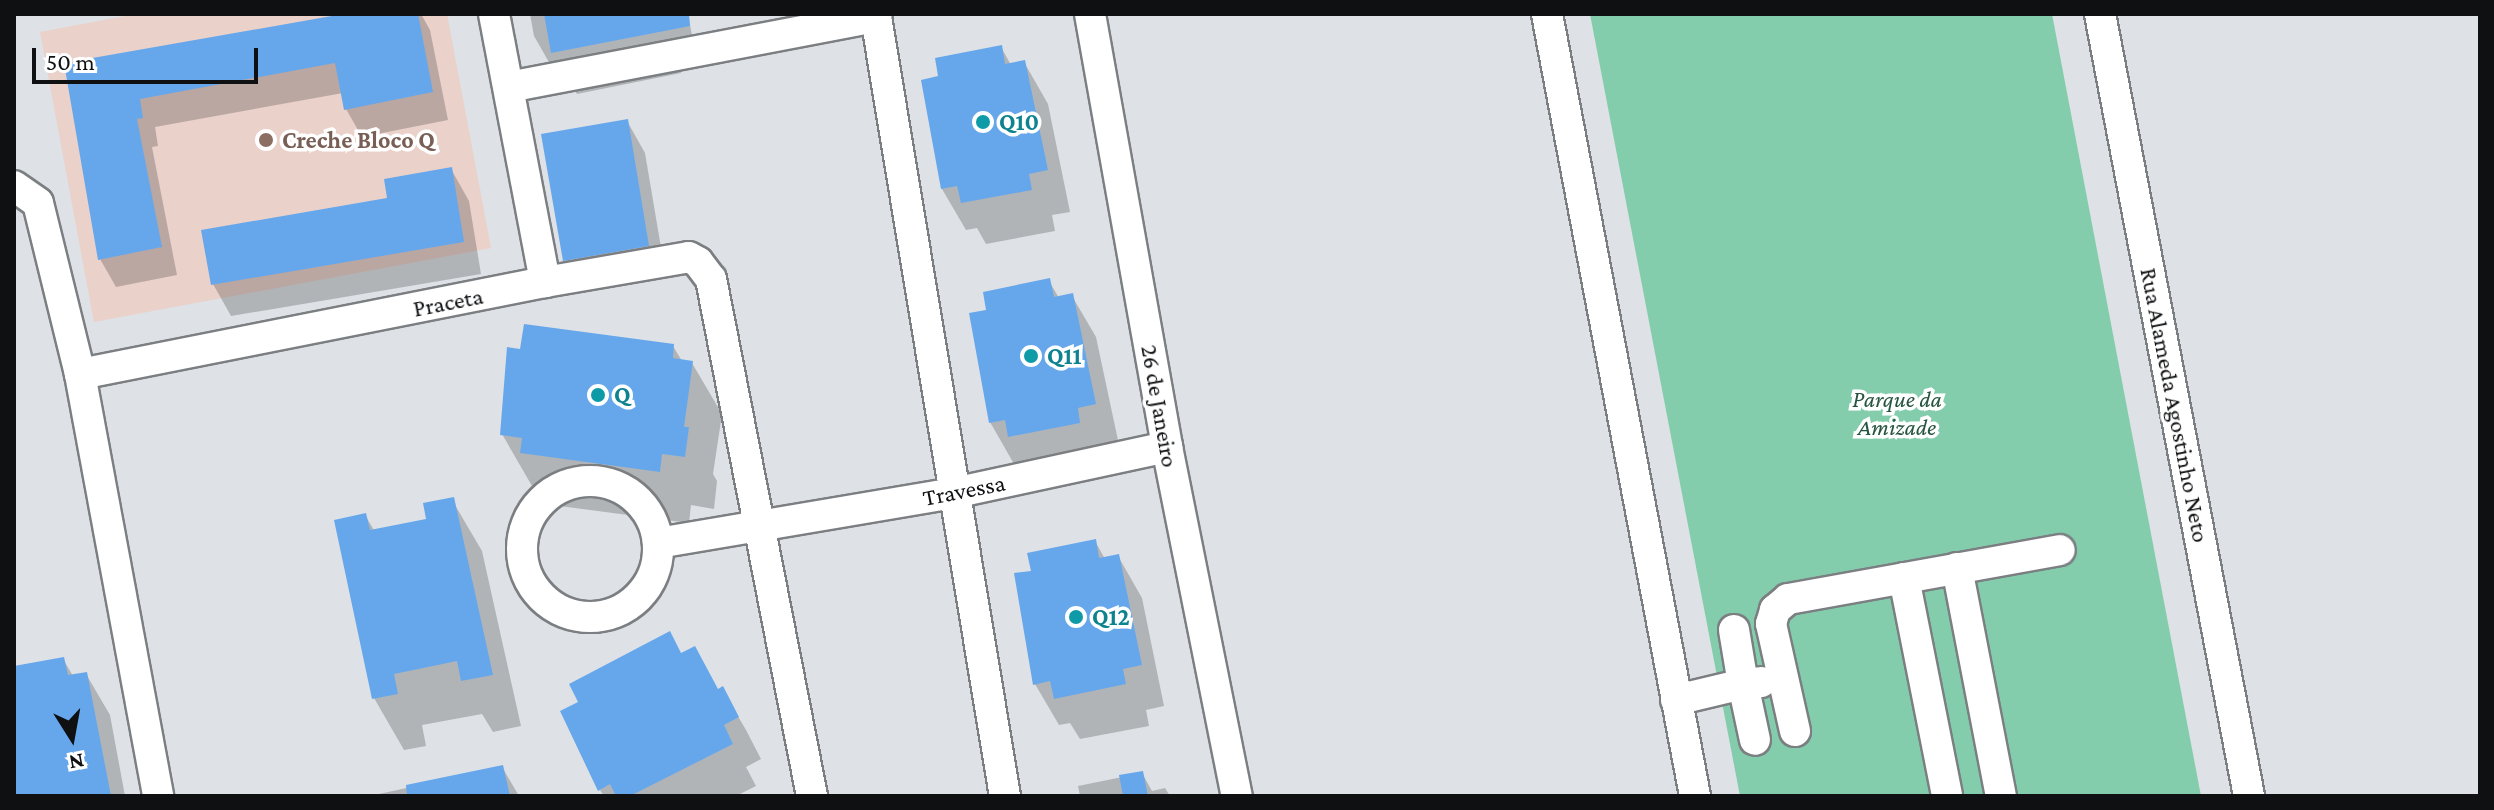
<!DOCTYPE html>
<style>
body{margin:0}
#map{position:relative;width:2494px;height:810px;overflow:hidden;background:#dee1e5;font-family:"Crimson Pro",serif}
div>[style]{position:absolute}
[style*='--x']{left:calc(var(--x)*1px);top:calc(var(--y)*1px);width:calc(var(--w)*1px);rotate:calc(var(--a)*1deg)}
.education>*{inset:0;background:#ead1ca}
.green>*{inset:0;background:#83cdac}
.shadow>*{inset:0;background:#0003}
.building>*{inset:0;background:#66a7ec}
.roads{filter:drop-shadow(2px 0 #7b7f82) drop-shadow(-2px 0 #7b7f82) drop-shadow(0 2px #7b7f82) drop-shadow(0 -2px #7b7f82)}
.minor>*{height:30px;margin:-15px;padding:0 15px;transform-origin:15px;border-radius:15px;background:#fff}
.minor>.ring{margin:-15px;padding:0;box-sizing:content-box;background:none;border:30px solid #fff;border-radius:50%}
.dots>*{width:22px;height:22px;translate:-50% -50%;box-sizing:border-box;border:4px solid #fff;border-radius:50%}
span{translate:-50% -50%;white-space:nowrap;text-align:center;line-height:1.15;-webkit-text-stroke:7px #fff;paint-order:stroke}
.culture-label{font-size:24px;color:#0d838f;font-weight:700}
.left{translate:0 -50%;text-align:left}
.education-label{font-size:24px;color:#785e54;font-weight:700}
.street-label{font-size:24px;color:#0f1012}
.park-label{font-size:24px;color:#265441;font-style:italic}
.frame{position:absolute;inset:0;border:16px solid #0f1012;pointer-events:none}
.north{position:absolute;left:32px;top:698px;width:80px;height:80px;-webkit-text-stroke:6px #fff;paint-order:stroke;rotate:169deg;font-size:22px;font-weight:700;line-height:32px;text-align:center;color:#0f1012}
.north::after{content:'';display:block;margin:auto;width:28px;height:36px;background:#0f1012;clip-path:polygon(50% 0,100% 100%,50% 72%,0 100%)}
.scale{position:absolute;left:32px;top:48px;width:226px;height:36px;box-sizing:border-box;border:4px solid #0f1012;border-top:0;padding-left:10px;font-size:24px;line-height:28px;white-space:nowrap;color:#0f1012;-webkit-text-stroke:6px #fff;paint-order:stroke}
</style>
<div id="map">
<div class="education">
<div style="clip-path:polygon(135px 14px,447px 14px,491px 248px,94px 322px,40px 32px)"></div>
</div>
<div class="green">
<div style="clip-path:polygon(1590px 14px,2052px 14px,2201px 796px,1740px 796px)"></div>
</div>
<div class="shadow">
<div style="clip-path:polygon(348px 14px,421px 14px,430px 30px,448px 120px,362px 137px,346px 109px,343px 93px,155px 127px,158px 146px,152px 147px,177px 275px,116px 287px,100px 259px,66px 64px)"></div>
<div style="clip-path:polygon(530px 14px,688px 14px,695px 52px,678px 55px,681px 73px,577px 94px,567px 76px,558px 78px,534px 36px)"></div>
<div style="clip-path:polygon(1001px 47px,1011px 65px,1024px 62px,1048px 104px,1070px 212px,1052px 215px,1055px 231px,986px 244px,977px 228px,966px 230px,942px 189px,941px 78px)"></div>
<div style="clip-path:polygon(627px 121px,645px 153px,666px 277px,584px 292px,565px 260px)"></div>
<div style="clip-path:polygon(451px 169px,469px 201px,481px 274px,231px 316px,213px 284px)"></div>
<div style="clip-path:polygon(1049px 281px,1059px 298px,1072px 296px,1096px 337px,1119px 445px,1034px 478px,1025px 462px,1014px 464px,990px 422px,989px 311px)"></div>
<div style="clip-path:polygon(673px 346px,682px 361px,692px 363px,722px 414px,713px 474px,717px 481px,714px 509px,691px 505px,689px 523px,552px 505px,543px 488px,532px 486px,502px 434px)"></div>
<div style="clip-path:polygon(452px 500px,482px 551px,521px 726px,493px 732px,482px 714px,422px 725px,426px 746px,404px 750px,374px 698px,365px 515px,375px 532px,429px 521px)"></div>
<div style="clip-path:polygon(1095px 541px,1105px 559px,1118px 556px,1142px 598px,1164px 706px,1146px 710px,1149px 726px,1080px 739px,1070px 723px,1059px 725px,1035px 684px,1033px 572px)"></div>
<div style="clip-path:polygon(681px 655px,719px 691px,722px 689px,746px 730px,761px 759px,746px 767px,756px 786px,736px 796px,604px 796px,600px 790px)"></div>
<div style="clip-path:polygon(63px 659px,73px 676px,86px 674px,110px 715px,125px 796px,14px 796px,14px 668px)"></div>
<div style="clip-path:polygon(502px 767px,519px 796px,370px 796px)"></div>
<div style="clip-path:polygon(1142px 773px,1152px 791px,1165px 788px,1170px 796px,1080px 796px,1078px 786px)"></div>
</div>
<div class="building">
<div style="clip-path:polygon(343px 14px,418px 14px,433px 92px,344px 110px,335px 63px,140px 99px,143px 118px,137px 119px,162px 247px,98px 260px,64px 63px)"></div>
<div style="clip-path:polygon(544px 14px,689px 14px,690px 26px,551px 53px)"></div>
<div style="clip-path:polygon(1002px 45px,1005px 64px,1025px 60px,1048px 170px,1029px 174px,1032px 190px,961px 203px,957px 186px,941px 189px,921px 80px,938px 76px,935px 58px)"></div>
<div style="clip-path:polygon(628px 119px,649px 246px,563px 261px,541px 134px)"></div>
<div style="clip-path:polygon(452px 167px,464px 242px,211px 285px,201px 230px,387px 198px,384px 179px)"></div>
<div style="clip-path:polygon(1050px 278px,1054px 297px,1073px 293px,1096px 404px,1078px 408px,1080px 423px,1008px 437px,1005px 420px,989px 423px,969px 313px,986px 310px,983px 292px)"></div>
<div style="clip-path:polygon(524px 324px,674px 344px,673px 358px,693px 361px,684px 427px,689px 427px,685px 457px,662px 454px,660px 472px,520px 453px,522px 438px,500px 435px,507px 347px,520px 349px)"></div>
<div style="clip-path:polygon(454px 497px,493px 675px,461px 681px,457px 661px,394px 674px,398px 694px,372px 699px,334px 520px,366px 513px,370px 530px,426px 519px,423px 503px)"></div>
<div style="clip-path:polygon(1096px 539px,1099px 558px,1119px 554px,1142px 665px,1123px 669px,1126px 684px,1054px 699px,1050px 681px,1033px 685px,1014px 573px,1031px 571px,1027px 553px)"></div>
<div style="clip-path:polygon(670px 631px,681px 653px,695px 646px,718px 689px,723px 686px,739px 717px,724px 725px,733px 744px,630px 796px,616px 796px,610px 784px,598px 791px,560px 711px,578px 702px,569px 684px)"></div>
<div style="clip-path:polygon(64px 657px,68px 675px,87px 672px,111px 796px,14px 796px,14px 666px)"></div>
<div style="clip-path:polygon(503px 765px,510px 796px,407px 796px,406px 785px)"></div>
<div style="clip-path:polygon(1143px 771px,1148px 796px,1123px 796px,1119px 775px)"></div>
</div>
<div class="roads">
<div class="minor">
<div style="--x:494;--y:14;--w:273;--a:79.2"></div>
<div style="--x:1090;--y:14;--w:440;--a:79.9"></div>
<div style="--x:1167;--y:447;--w:356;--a:78.7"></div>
<div style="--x:1547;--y:14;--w:796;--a:79.28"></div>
<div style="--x:2100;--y:14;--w:796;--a:79.21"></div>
<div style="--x:509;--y:87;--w:374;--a:-10.8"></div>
<div style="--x:876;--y:17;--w:790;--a:80.6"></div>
<div style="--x:14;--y:186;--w:29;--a:35"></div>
<div style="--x:38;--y:203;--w:176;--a:76.2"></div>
<div style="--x:80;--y:374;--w:429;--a:79.5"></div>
<div style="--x:80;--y:374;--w:474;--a:-11.2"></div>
<div style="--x:545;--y:282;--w:146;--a:-9.8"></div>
<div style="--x:689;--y:257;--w:10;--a:29"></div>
<div style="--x:698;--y:262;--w:21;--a:53"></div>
<div style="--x:711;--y:279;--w:527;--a:78.95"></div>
<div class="ring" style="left:522px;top:481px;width:106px;height:106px"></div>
<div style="--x:658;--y:543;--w:300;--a:-9.6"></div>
<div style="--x:954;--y:493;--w:218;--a:-12.2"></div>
<div style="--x:1957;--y:568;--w:232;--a:79.1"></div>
<div style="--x:1904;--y:578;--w:222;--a:78.8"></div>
<div style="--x:1734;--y:630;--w:55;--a:80.5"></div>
<div style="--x:1743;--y:684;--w:18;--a:-6"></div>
<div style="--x:1676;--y:700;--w:69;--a:-13.4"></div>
<div style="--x:1743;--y:684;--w:57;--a:77.9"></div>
<div style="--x:1795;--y:731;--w:110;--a:-102.6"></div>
<div style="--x:1771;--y:624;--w:15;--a:-74"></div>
<div style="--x:1775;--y:610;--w:17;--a:-40"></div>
<div style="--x:1788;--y:599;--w:276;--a:-10.2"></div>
</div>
</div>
<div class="dots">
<div style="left:983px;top:122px;background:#0f9aa8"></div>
<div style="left:266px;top:140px;background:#8d6e63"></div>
<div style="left:1031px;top:356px;background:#0f9aa8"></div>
<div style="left:598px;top:395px;background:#0f9aa8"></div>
<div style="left:1076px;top:617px;background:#0f9aa8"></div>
</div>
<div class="culture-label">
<span class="left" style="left:999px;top:122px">Q10</span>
<span class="left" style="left:1047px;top:356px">Q11</span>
<span class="left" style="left:614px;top:395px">Q</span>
<span class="left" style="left:1092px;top:617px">Q12</span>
</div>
<div class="education-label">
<span class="left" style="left:282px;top:140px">Creche Bloco Q</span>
</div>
<div class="street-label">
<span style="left:448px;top:302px;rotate:-11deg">Praceta</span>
<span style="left:2175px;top:405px;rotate:79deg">Rua Alameda Agostinho Neto</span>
<span style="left:1160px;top:406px;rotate:80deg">26 de Janeiro</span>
<span style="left:964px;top:490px;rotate:-11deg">Travessa</span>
</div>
<div class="park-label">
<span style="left:1897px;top:413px">Parque da<br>Amizade</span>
</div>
<div class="frame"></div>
<div class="north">N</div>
<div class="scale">50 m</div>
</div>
